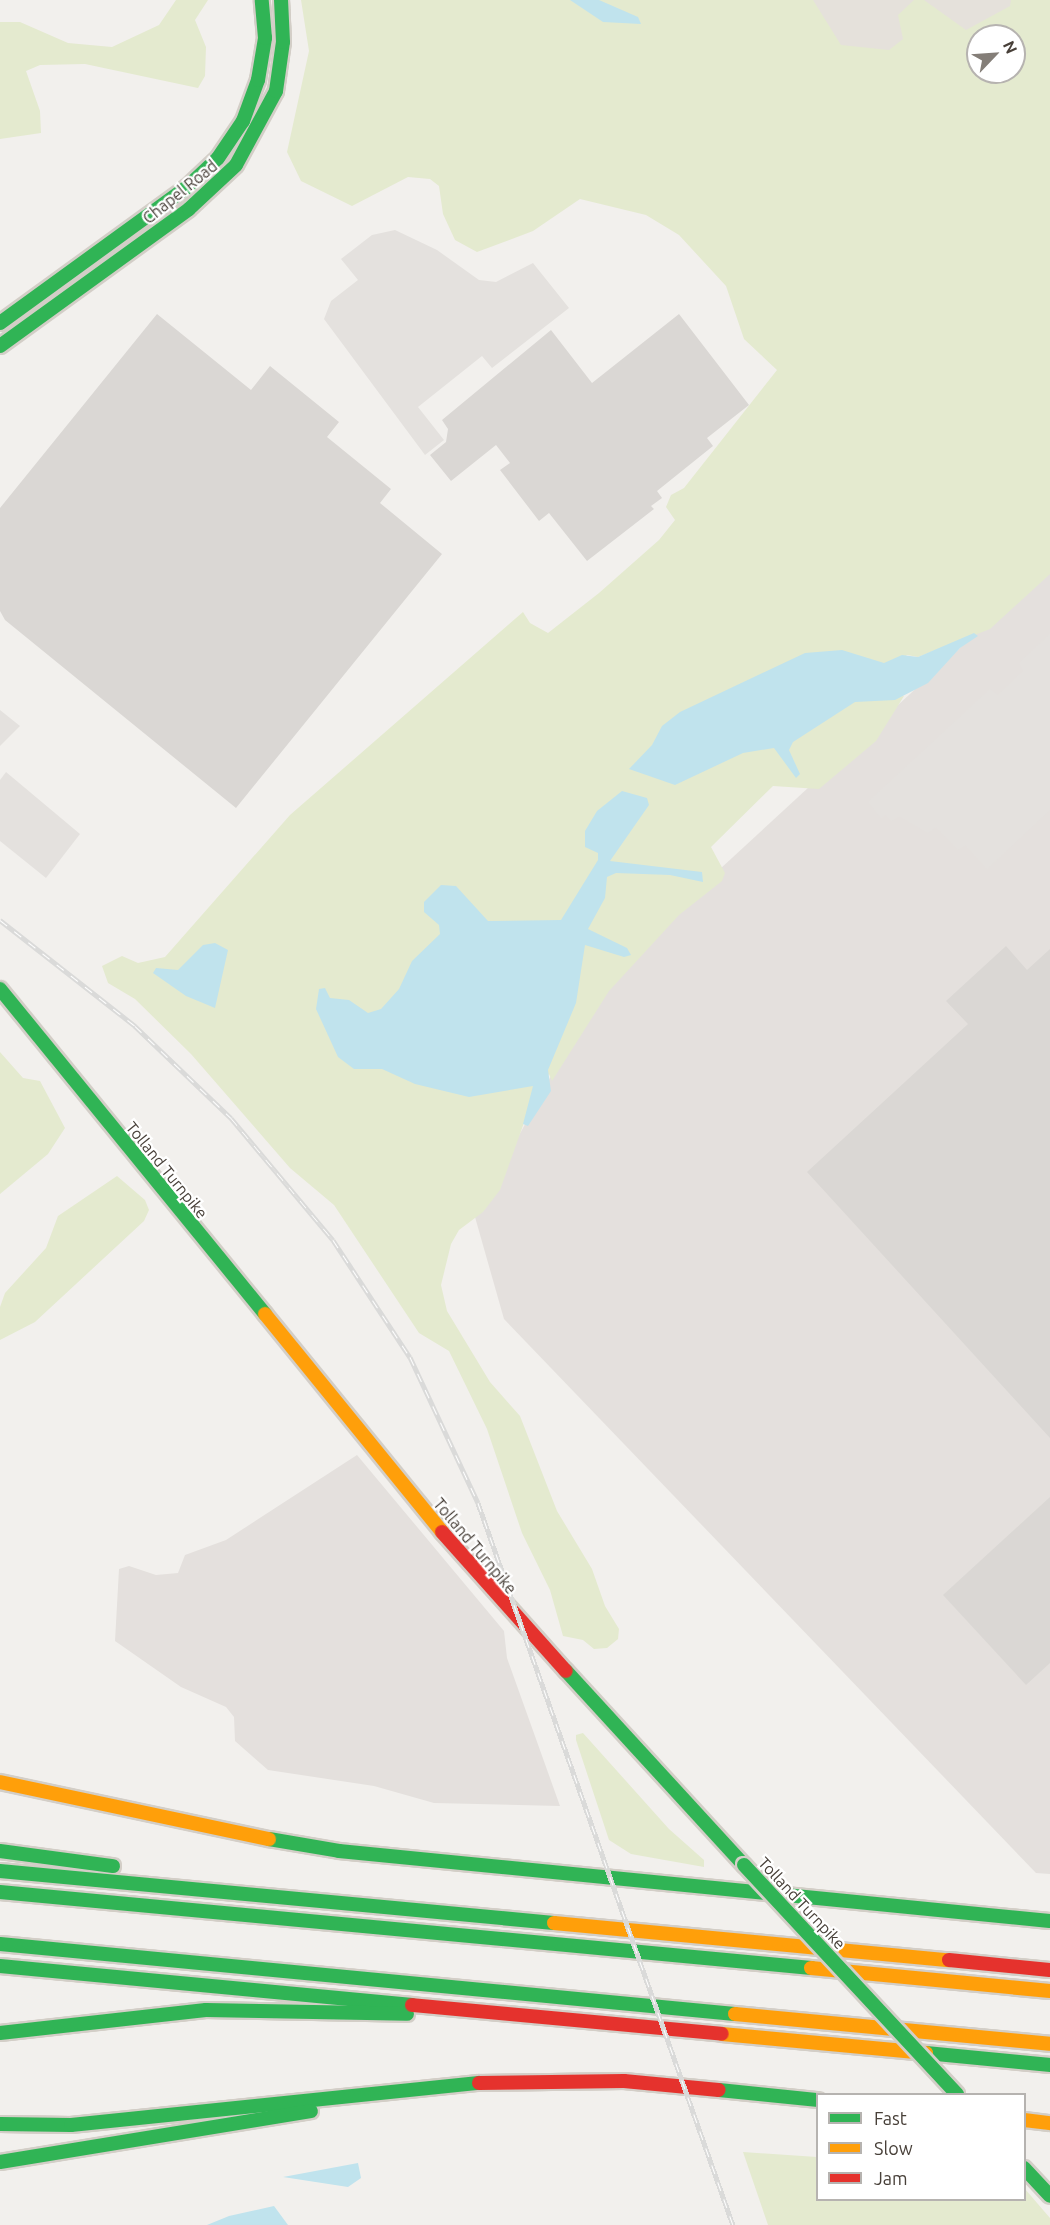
<!DOCTYPE html>
<style>
body{margin:0}
#map{position:relative;width:1050px;height:2225px;overflow:hidden;background:#f2f0ed;font-family:Ubuntu,sans-serif}
div>[style]{position:absolute}
[style*='--x']{left:calc(var(--x)*1px);top:calc(var(--y)*1px);width:calc(var(--w)*1px);rotate:calc(var(--a)*1deg)}
.residential>*{inset:0;background:#e5e1db}
.industrial>*{inset:0;background:#e4e0dd}
.green>*{inset:0;background:#e4eacf}
.parking>*{inset:0;background:#e4e1de}
.water>*{inset:0;background:#c0e3ed}
.building>*{inset:0;background:#dad7d4}
.roads{filter:drop-shadow(2px 0 #d3cec7) drop-shadow(-2px 0 #d3cec7) drop-shadow(0 2px #d3cec7) drop-shadow(0 -2px #d3cec7)}
.fast>*{height:14px;margin:-7px;padding:0 7px;transform-origin:7px;border-radius:7px;background:#30b455}
.slow>*{height:14px;margin:-7px;padding:0 7px;transform-origin:7px;border-radius:7px;background:#ff9f0a}
.jam>*{height:14px;margin:-7px;padding:0 7px;transform-origin:7px;border-radius:7px;background:#e5322d}
.rail>*{height:5px;margin-top:-2.5px;transform-origin:0;background:repeating-linear-gradient(90deg,#fff 0 9px,#dadad9 0 18px);box-sizing:border-box;border-block:2px solid #dadad9}
.bridges{filter:drop-shadow(2px 0 #d3cec7) drop-shadow(-2px 0 #d3cec7) drop-shadow(0 2px #d3cec7) drop-shadow(0 -2px #d3cec7)}
.fast-bridge>*{height:14px;margin:-7px;padding:0 7px;transform-origin:7px;border-radius:7px;background:#30b455}
span{translate:-50% -50%;white-space:nowrap;text-align:center;line-height:1.15;-webkit-text-stroke:4.5px #fff;paint-order:stroke}
.street-label{font-size:16px;color:#484039}
.legend{position:absolute;left:816px;top:2093px;width:210px;height:108px;box-sizing:border-box;background:#fff;border:2px solid #b6b3b0;margin:0;padding:8px 10px;list-style:none;font-size:18px;color:#484039}
.legend li{display:flex;align-items:center;gap:12px;height:30px}
.legend b{width:30px;border:2px solid #b6b3b0}
.north{position:absolute;left:966px;top:24px;width:60px;height:60px;box-sizing:border-box;background:#fff;border:2px solid #b6b3b0;border-radius:50%;rotate:65deg;font-size:16px;font-weight:700;line-height:24px;text-align:center;color:#484039}
.north::after{content:'';display:block;margin:auto;width:21px;height:27px;background:#847e78;clip-path:polygon(50% 0,100% 100%,50% 72%,0 100%)}
</style>
<div id="map">
<div class="residential">
<div style="clip-path:polygon(evenodd,800px 0,1050px 0,1050px 227px,848px 87px,800px 0,978px 36px,1014px 36px,1014px 72px,978px 72px,978px 36px)"></div>
</div>
<div class="industrial">
<div style="clip-path:polygon(1050px 565px,1050px 1874px,1036px 1873px,504px 1319px,475px 1217px,606px 974px)"></div>
<div style="clip-path:polygon(357px 1455px,504px 1631px,507px 1658px,560px 1806px,434px 1803px,374px 1786px,268px 1770px,235px 1741px,234px 1717px,226px 1707px,181px 1687px,115px 1641px,119px 1569px,129px 1566px,156px 1575px,178px 1573px,185px 1555px,226px 1540px)"></div>
</div>
<div class="green">
<div style="clip-path:polygon(176px 0,208px 0,195px 20px,206px 47px,205px 76px,198px 88px,85px 64px,40px 65px,26px 71px,40px 111px,41px 133px,0 139px,0 22px,20px 22px,68px 43px,112px 47px,159px 25px)"></div>
<div style="clip-path:polygon(evenodd,301px 0,813px 0,841px 45px,889px 50px,903px 39px,898px 15px,914px 0,924px 0,966px 30px,1010px 6px,1011px 0,1050px 0,1050px 574px,990px 629px,918px 657px,907px 655px,859px 701px,904px 696px,876px 741px,819px 789px,773px 786px,711px 847px,725px 873px,722px 881px,679px 915px,609px 991px,552px 1081px,549px 1074px,530px 1106px,500px 1190px,483px 1212px,459px 1230px,451px 1244px,441px 1285px,447px 1311px,490px 1382px,520px 1416px,557px 1511px,592px 1569px,605px 1606px,619px 1629px,618px 1639px,607px 1648px,594px 1649px,583px 1640px,563px 1636px,550px 1590px,522px 1533px,487px 1429px,449px 1351px,419px 1333px,334px 1205px,290px 1168px,191px 1054px,135px 999px,108px 983px,102px 966px,122px 956px,138px 963px,165px 957px,290px 815px,523px 612px,530px 623px,548px 633px,599px 593px,659px 540px,675px 520px,666px 507px,671px 495px,684px 488px,777px 370px,744px 339px,726px 286px,679px 235px,646px 215px,580px 199px,533px 231px,477px 252px,455px 240px,443px 214px,439px 186px,430px 179px,408px 177px,352px 206px,301px 181px,287px 152px,309px 51px,301px 0,978px 36px,1014px 36px,1014px 72px,978px 72px,978px 36px)"></div>
<div style="clip-path:polygon(0 1052px,23px 1078px,40px 1081px,65px 1128px,48px 1154px,0 1194px)"></div>
<div style="clip-path:polygon(117px 1176px,145px 1200px,149px 1210px,144px 1221px,35px 1322px,0 1340px,0 1307px,5px 1293px,46px 1248px,58px 1216px)"></div>
<div style="clip-path:polygon(583px 1733px,669px 1829px,704px 1860px,704px 1867px,631px 1854px,609px 1840px,576px 1740px,576px 1735px)"></div>
<div style="clip-path:polygon(743px 2152px,817px 2157px,818px 2200px,1024px 2200px,1025px 2189px,1050px 2218px,1050px 2225px,768px 2225px)"></div>
</div>
<div class="parking">
<div style="clip-path:polygon(395px 230px,437px 250px,479px 280px,496px 282px,533px 263px,569px 308px,492px 368px,482px 356px,418px 407px,444px 440px,425px 455px,324px 319px,331px 301px,358px 280px,341px 259px,372px 235px)"></div>
<div style="clip-path:polygon(1050px 634px,1050px 810px,987px 869px,965px 845px,958px 850px,936px 827px,928px 833px,899px 816px,892px 821px,886px 815px,881px 818px,868px 802px,990px 689px,998px 695px,1023px 671px,1019px 663px)"></div>
<div style="clip-path:polygon(0 710px,20px 726px,0 746px)"></div>
<div style="clip-path:polygon(6px 772px,80px 834px,46px 878px,0 841px,0 780px)"></div>
</div>
<div class="water">
<div style="clip-path:polygon(570px 0,599px 0,638px 17px,641px 24px,603px 22px)"></div>
<div style="clip-path:polygon(974px 633px,978px 636px,960px 648px,928px 683px,895px 700px,855px 702px,793px 742px,789px 750px,800px 774px,796px 778px,774px 748px,743px 753px,675px 785px,629px 769px,652px 745px,662px 726px,680px 712px,805px 653px,842px 650px,884px 663px,902px 655px,918px 657px)"></div>
<div style="clip-path:polygon(622px 791px,647px 798px,649px 805px,610px 861px,702px 872px,703px 882px,670px 875px,616px 873px,607px 877px,605px 898px,588px 929px,627px 948px,631px 955px,624px 957px,585px 945px,576px 1003px,548px 1070px,551px 1091px,528px 1126px,523px 1124px,533px 1086px,469px 1097px,415px 1084px,382px 1069px,354px 1069px,338px 1057px,316px 1009px,319px 989px,325px 988px,330px 998px,349px 1000px,368px 1013px,381px 1009px,399px 989px,412px 961px,440px 934px,439px 925px,424px 912px,424px 902px,441px 885px,456px 886px,488px 921px,561px 920px,598px 860px,598px 853px,585px 847px,585px 831px,597px 811px)"></div>
<div style="clip-path:polygon(215px 943px,228px 950px,215px 1008px,186px 996px,153px 973px,156px 968px,178px 970px,203px 945px)"></div>
<div style="clip-path:polygon(358px 2163px,361px 2178px,348px 2187px,283px 2177px)"></div>
<div style="clip-path:polygon(274px 2206px,288px 2225px,207px 2225px,229px 2216px)"></div>
</div>
<div class="building">
<div style="clip-path:polygon(157px 314px,251px 390px,270px 366px,339px 422px,327px 437px,391px 489px,380px 503px,442px 554px,236px 808px,5px 620px,0 611px,0 508px)"></div>
<div style="clip-path:polygon(679px 314px,749px 405px,707px 438px,713px 446px,657px 491px,662px 498px,651px 506px,654px 509px,587px 561px,549px 513px,539px 521px,500px 470px,510px 463px,496px 445px,451px 481px,430px 455px,446px 442px,448px 429px,442px 420px,551px 330px,592px 383px)"></div>
<div style="clip-path:polygon(1006px 946px,1027px 970px,1050px 949px,1050px 1438px,807px 1172px,968px 1024px,946px 1001px)"></div>
<div style="clip-path:polygon(1050px 1497px,1050px 1663px,1026px 1685px,943px 1595px)"></div>
</div>
<div class="roads">
<div class="fast">
<div style="--x:0;--y:323;--w:231;--a:-36"></div>
<div style="--x:187;--y:187;--w:42;--a:-43.1"></div>
<div style="--x:218;--y:158;--w:45;--a:-56"></div>
<div style="--x:243;--y:121;--w:44;--a:-69.9"></div>
<div style="--x:258;--y:80;--w:43;--a:-80.5"></div>
<div style="--x:265;--y:38;--w:38;--a:-95"></div>
<div style="--x:0;--y:346;--w:233;--a:-35.9"></div>
<div style="--x:189;--y:209;--w:64;--a:-43.1"></div>
<div style="--x:236;--y:165;--w:84;--a:-61.6"></div>
<div style="--x:276;--y:91;--w:49;--a:-81.9"></div>
<div style="--x:283;--y:42;--w:42;--a:-92.7"></div>
<div style="--x:0;--y:989;--w:419;--a:50.8"></div>
<div style="--x:566;--y:1671;--w:263;--a:47.5"></div>
<div style="--x:269;--y:1839;--w:71;--a:9.7"></div>
<div style="--x:339;--y:1851;--w:714;--a:5.62"></div>
<div style="--x:0;--y:1851;--w:114;--a:7.6"></div>
<div style="--x:0;--y:1871;--w:556;--a:5.36"></div>
<div style="--x:0;--y:1892;--w:815;--a:5.35"></div>
<div style="--x:0;--y:1944;--w:738;--a:5.44"></div>
<div style="--x:0;--y:1966;--w:414;--a:5.4"></div>
<div style="--x:0;--y:2033;--w:207;--a:-6.4"></div>
<div style="--x:206;--y:2010;--w:201;--a:1.1"></div>
<div style="--x:926;--y:2053;--w:125;--a:5.5"></div>
<div style="--x:719;--y:2090;--w:100;--a:5.8"></div>
<div style="--x:0;--y:2124;--w:71;--a:0.8"></div>
<div style="--x:71;--y:2125;--w:410;--a:-5.9"></div>
<div style="--x:0;--y:2162;--w:315;--a:-9.3"></div>
<div style="--x:1024;--y:2168;--w:38;--a:47"></div>
</div>
<div class="slow">
<div style="--x:265;--y:1314;--w:281;--a:50.9"></div>
<div style="--x:0;--y:1782;--w:275;--a:12"></div>
<div style="--x:554;--y:1923;--w:397;--a:5.4"></div>
<div style="--x:811;--y:1968;--w:240;--a:5.5"></div>
<div style="--x:735;--y:2014;--w:316;--a:5.4"></div>
<div style="--x:722;--y:2034;--w:205;--a:5.3"></div>
<div style="--x:1024;--y:2120;--w:26;--a:7"></div>
</div>
<div class="jam">
<div style="--x:442;--y:1532;--w:186;--a:48.3"></div>
<div style="--x:949;--y:1960;--w:101;--a:5.7"></div>
<div style="--x:412;--y:2005;--w:311;--a:5.3"></div>
<div style="--x:479;--y:2083;--w:145;--a:-0.8"></div>
<div style="--x:624;--y:2081;--w:95;--a:5.4"></div>
</div>
</div>
<div class="rail">
<div style="--x:0;--y:920;--w:172;--a:38.1"></div>
<div style="--x:135;--y:1026;--w:133;--a:43.8"></div>
<div style="--x:231;--y:1118;--w:159;--a:50.1"></div>
<div style="--x:333;--y:1240;--w:140;--a:56.7"></div>
<div style="--x:410;--y:1357;--w:161;--a:65"></div>
<div style="--x:478;--y:1503;--w:766;--a:70.55"></div>
</div>
<div class="bridges">
<div class="fast-bridge">
<div style="--x:744;--y:1865;--w:313;--a:47.1"></div>
</div>
</div>
<div class="street-label">
<span style="left:180px;top:192px;rotate:-39deg">Chapel Road</span>
<span style="left:167px;top:1170px;rotate:51deg">Tolland Turnpike</span>
<span style="left:475px;top:1546px;rotate:50deg">Tolland Turnpike</span>
<span style="left:802px;top:1903px;rotate:47deg">Tolland Turnpike</span>
</div>
<ul class="legend">
<li><b style="height:8px;background:#30b455"></b>Fast</li>
<li><b style="height:8px;background:#ff9f0a"></b>Slow</li>
<li><b style="height:8px;background:#e5322d"></b>Jam</li>
</ul>
<div class="north">N</div>
</div>
